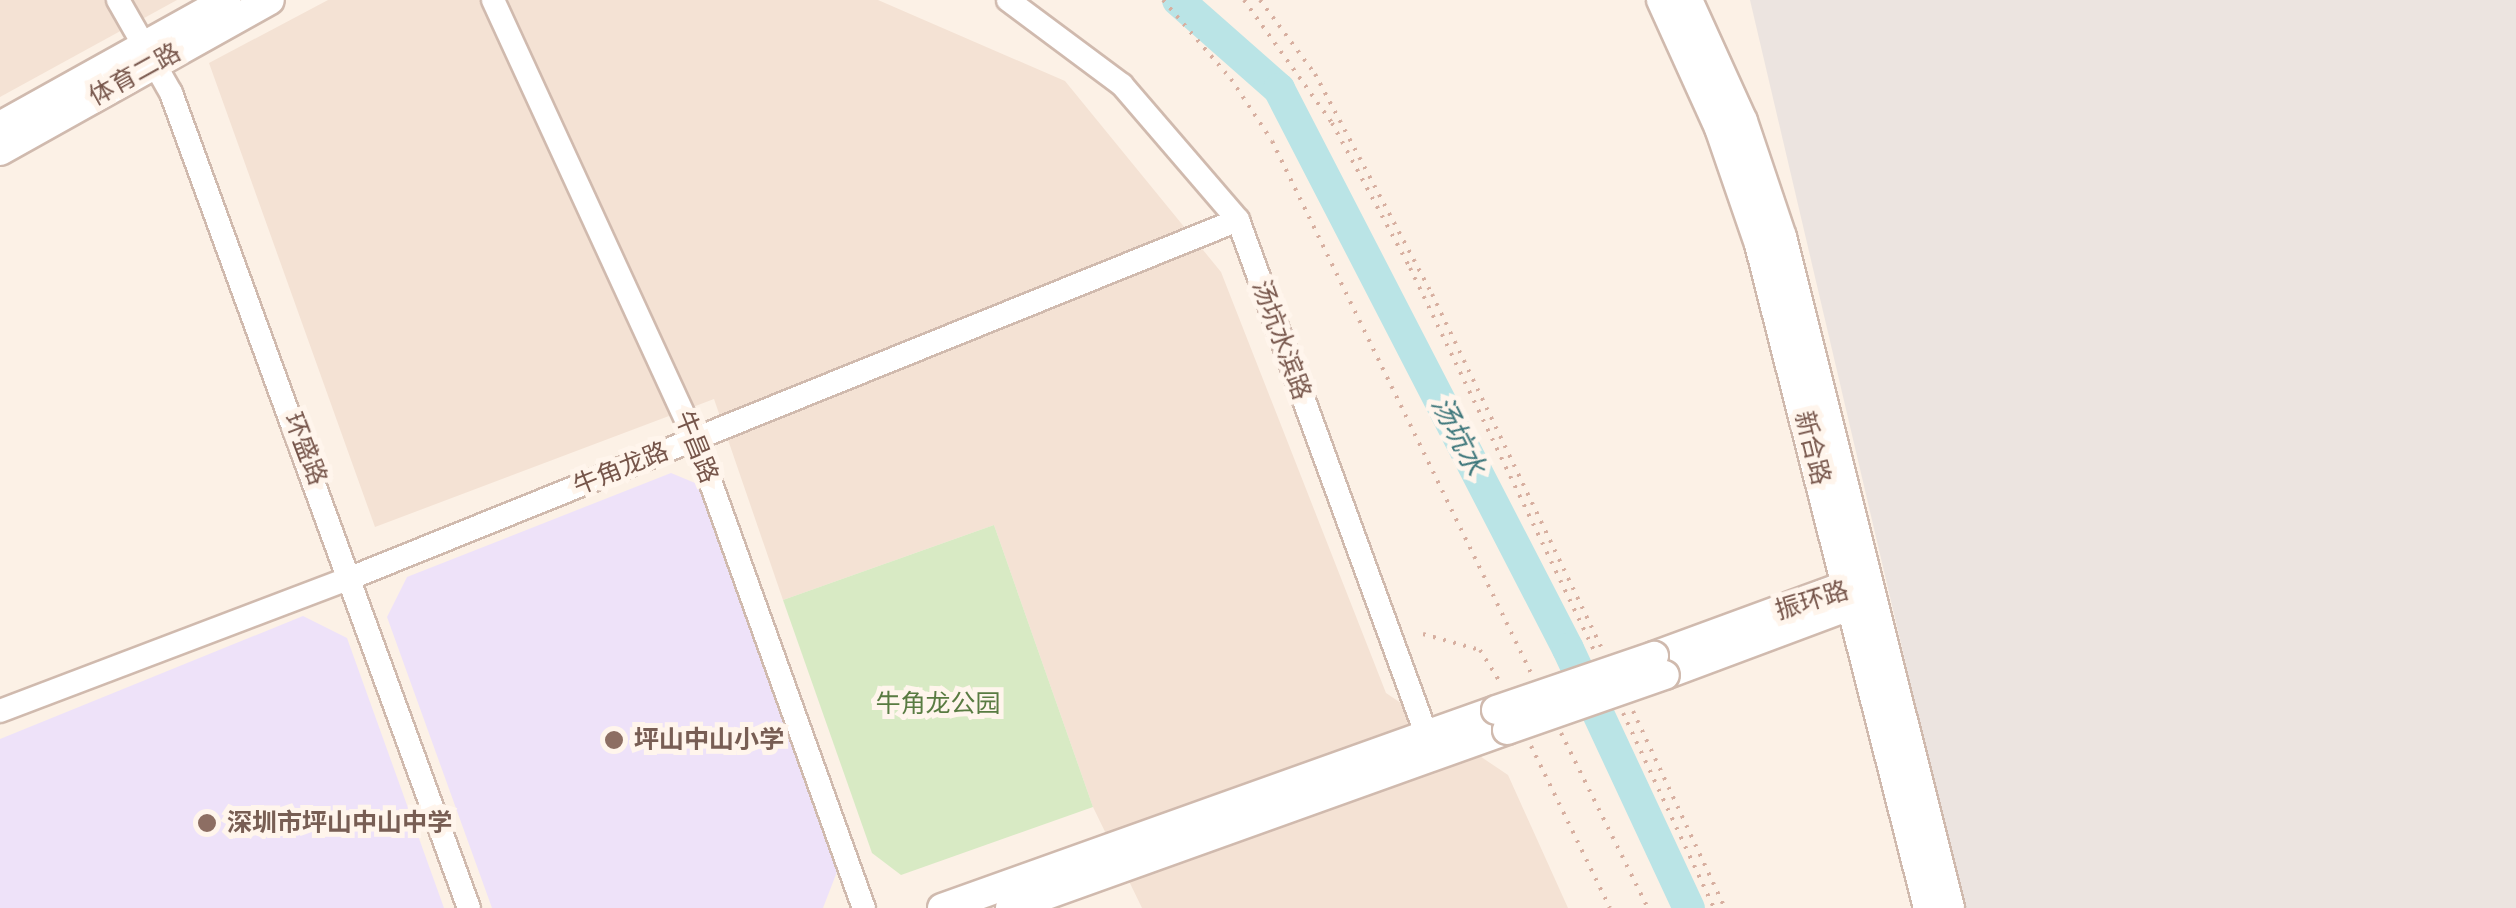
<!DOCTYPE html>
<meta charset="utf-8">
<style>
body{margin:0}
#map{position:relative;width:2516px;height:908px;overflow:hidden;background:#fcf1e6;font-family:"Fira Sans Condensed","Noto Sans SC",sans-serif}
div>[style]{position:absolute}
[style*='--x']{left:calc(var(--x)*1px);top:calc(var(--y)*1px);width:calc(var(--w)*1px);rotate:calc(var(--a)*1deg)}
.residential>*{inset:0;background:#f4e2d4}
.industrial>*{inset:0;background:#ece4e0}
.education>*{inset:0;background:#eee2f9}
.green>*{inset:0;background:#d8eac4}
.river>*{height:32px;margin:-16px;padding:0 16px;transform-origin:16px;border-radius:16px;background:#bae4e6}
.path>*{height:4px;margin-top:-2px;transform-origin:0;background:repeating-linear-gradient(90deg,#d7afa0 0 2.5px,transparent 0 10.5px)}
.roads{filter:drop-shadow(2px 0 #d0baae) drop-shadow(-2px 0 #d0baae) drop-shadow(0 2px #d0baae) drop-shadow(0 -2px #d0baae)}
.minor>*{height:22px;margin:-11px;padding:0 11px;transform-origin:11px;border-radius:11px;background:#fff}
.tertiary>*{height:28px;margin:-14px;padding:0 14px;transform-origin:14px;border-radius:14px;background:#fff}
.bridges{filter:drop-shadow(2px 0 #d0baae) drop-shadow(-2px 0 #d0baae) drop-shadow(0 2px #d0baae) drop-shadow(0 -2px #d0baae)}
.tertiary-bridge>*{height:28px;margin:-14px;padding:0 14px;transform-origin:14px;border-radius:14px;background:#fff}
.dots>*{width:28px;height:28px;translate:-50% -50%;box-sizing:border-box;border:5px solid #fff5ec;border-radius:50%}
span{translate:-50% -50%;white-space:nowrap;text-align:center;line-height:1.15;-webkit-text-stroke:10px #fff5ec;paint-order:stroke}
.street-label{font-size:25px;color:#76554a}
.park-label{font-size:25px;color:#597b42}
.education-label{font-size:25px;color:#785e54;font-weight:700}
.left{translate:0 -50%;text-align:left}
.water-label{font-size:28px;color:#3e777b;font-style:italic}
</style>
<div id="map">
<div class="residential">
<div style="clip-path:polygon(0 0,177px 0,0 97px)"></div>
<div style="clip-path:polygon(328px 0,878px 0,1065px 81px,1221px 272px,1386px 693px,1508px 775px,1568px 908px,1142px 908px,1093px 807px,994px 525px,783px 600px,714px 399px,375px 527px,209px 63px)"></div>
</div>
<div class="industrial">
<div style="clip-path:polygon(1750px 0,2516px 0,2516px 908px,1963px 908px)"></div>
</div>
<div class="education">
<div style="clip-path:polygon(671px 473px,707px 488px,840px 864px,823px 908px,492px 908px,387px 617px,407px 577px)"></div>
<div style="clip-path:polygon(303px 616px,347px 638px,444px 908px,0 908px,0 739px)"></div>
</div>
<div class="green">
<div style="clip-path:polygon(994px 525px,1093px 807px,901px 875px,872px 853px,783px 600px)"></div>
</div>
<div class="river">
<div style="--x:1178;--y:0;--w:135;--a:41.4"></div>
<div style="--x:1279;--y:89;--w:630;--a:62.7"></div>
<div style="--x:1568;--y:649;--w:286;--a:65"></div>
</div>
<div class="path">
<div style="--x:1163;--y:0;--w:104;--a:49.3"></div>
<div style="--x:1231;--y:79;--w:74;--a:56.5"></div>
<div style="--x:1272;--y:141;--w:594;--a:64.04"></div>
<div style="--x:1244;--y:0;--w:151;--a:54.4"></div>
<div style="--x:1332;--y:123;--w:165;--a:61.7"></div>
<div style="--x:1410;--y:268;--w:429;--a:64.3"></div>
<div style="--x:1260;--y:0;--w:92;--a:53.4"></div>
<div style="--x:1315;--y:74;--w:249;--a:62"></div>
<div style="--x:1432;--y:294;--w:394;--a:64.4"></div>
<div style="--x:1423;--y:634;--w:59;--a:15.7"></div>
<div style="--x:1480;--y:650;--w:39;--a:58"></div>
<div style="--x:1633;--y:711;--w:217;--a:65"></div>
<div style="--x:1623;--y:713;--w:215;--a:65"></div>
<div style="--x:1561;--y:733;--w:195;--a:63.6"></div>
<div style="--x:1531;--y:746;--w:180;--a:64"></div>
</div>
<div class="roads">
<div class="minor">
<div style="--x:118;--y:0;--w:107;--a:60.3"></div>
<div style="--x:171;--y:93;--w:868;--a:69.92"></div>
<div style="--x:493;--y:0;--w:483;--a:65.3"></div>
<div style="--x:695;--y:439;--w:499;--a:70.2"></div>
<div style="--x:1008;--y:0;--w:142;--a:36.7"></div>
<div style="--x:1122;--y:85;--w:178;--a:49.3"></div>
<div style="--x:1238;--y:220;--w:561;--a:69.89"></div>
<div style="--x:0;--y:711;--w:378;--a:-20.8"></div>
<div style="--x:353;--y:577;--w:954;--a:-21.97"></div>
</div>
<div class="tertiary">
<div style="--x:1661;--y:0;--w:141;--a:65.6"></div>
<div style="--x:1719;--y:128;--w:123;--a:71"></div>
<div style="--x:1759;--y:244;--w:685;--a:75.72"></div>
<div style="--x:1688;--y:0;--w:133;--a:65.6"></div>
<div style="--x:1743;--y:121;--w:122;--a:71.4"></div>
<div style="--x:1782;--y:237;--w:692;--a:75.94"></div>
<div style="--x:0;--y:126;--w:259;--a:-29.1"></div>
<div style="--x:0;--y:151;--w:309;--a:-29.2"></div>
<div style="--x:1654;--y:656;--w:206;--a:-20.2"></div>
<div style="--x:1847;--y:585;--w:18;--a:9"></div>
<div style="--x:1665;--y:675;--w:200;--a:-20.5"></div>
<div style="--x:1852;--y:605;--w:18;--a:-41"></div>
<div style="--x:942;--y:908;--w:588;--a:-19.67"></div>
<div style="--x:1010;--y:908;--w:528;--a:-19.7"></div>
</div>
</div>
<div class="bridges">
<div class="tertiary-bridge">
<div style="--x:1496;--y:710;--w:167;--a:-18.9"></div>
<div style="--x:1507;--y:730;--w:167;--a:-19.2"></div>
</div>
</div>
<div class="dots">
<div style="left:614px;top:740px;background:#8d6e63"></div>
<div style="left:207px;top:823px;background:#8d6e63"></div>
</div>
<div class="street-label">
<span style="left:135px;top:75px;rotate:-29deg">体育二路</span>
<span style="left:1281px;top:340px;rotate:70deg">汤坑水滨路</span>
<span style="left:696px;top:447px;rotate:68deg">牛昌路</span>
<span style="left:1812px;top:448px;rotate:76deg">新合路</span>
<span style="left:305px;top:449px;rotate:69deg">环盛路</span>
<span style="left:621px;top:469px;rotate:-22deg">牛角龙路</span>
<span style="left:1812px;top:601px;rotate:-17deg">振环路</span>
</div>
<div class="park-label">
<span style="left:938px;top:704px">牛角龙公园</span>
</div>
<div class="education-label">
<span class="left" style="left:634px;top:740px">坪山中山小学</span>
<span class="left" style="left:227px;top:823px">深圳市坪山中山中学</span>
</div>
<div class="water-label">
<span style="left:1458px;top:436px;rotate:63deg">汤坑水</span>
</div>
</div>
